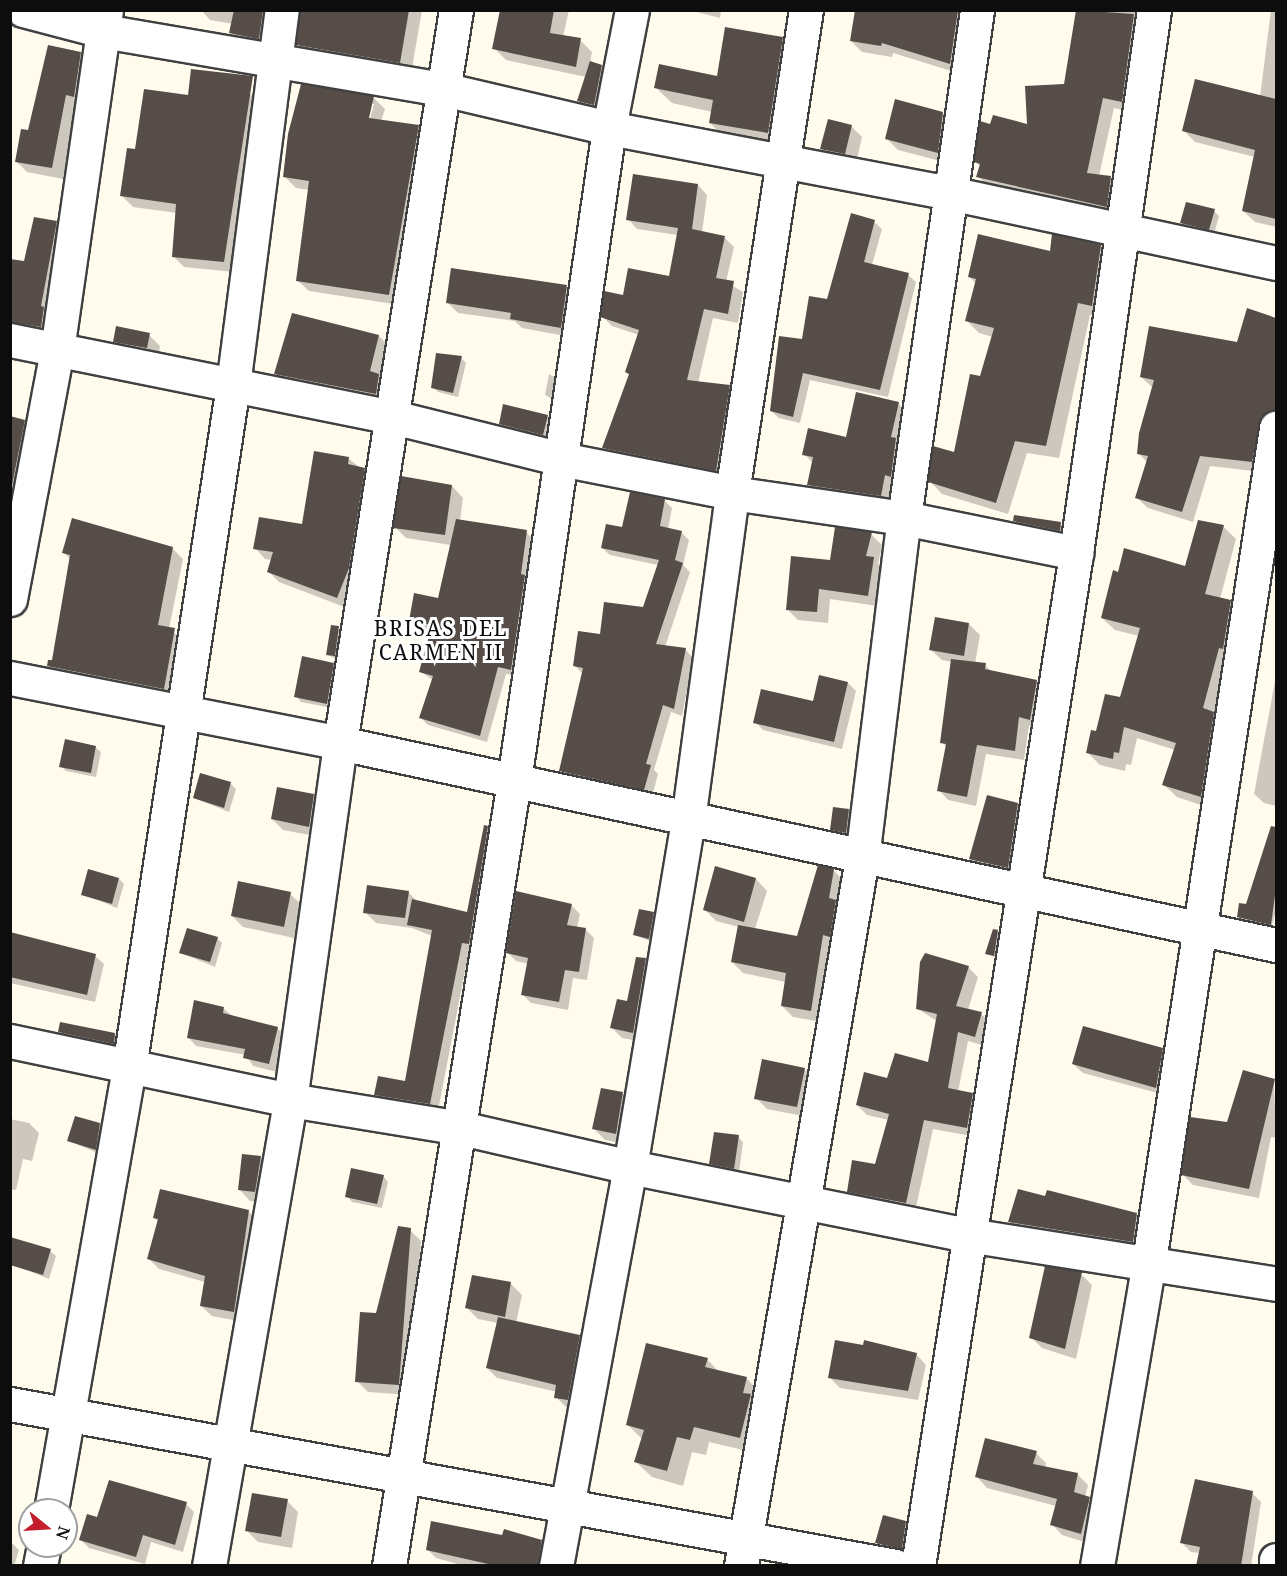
<!DOCTYPE html>
<style>
body{margin:0}
#map{position:relative;width:1287px;height:1576px;overflow:hidden;background:#fffbed;font-family:"Noto Serif",serif}
div>[style]{position:absolute}
[style*='--x']{left:calc(var(--x)*1px);top:calc(var(--y)*1px);width:calc(var(--w)*1px);rotate:calc(var(--a)*1deg)}
.shadow>*{inset:0;background:#0003}
.building>*{inset:0;background:#564d49}
.roads{filter:drop-shadow(2px 0 #404040) drop-shadow(-2px 0 #404040) drop-shadow(0 2px #404040) drop-shadow(0 -2px #404040)}
.minor>*{height:33px;margin:-16.5px;padding:0 16.5px;transform-origin:16.5px;border-radius:16.5px;background:#fff}
span{translate:-50% -50%;white-space:nowrap;text-align:center;line-height:1.15;-webkit-text-stroke:6px #fff;paint-order:stroke}
.neighbourhood-label{font-size:21px;color:#0d0d0d;letter-spacing:1.5px}
.frame{position:absolute;inset:0;border:12px solid #0d0d0d;pointer-events:none}
.north{position:absolute;left:18px;top:1498px;width:60px;height:60px;box-sizing:border-box;background:#fff;border:2px solid #9e9e9e;border-radius:50%;rotate:108deg;font-size:16px;font-weight:700;line-height:24px;text-align:center;color:#0d0d0d}
.north::after{content:'';display:block;margin:auto;width:21px;height:27px;background:#c41e2c;clip-path:polygon(50% 0,100% 100%,50% 72%,0 100%)}
</style>
<div id="map">
<div class="shadow">
<div style="clip-path:polygon(269px 10px,270px 49px,242px 44px,231px 33px,233px 24px,210px 20px,202px 11px)"></div>
<div style="clip-path:polygon(309px 10px,422px 10px,411px 74px,310px 57px,298px 44px)"></div>
<div style="clip-path:polygon(502px 10px,569px 10px,563px 37px,580px 40px,592px 52px,590px 63px,601px 66px,613px 77px,605px 115px,590px 112px,579px 101px,586px 77px,506px 60px,494px 48px)"></div>
<div style="clip-path:polygon(689px 10px,721px 10px,720px 18px)"></div>
<div style="clip-path:polygon(856px 10px,973px 10px,961px 74px,893px 53px,892px 57px,862px 52px,851px 41px)"></div>
<div style="clip-path:polygon(1078px 10px,1144px 10px,1133px 112px,1114px 108px,1099px 176px,1110px 178px,1122px 189px,1118px 218px,989px 188px,978px 176px,981px 167px,976px 162px,992px 126px,1029px 126px,1065px 86px)"></div>
<div style="clip-path:polygon(1271px 10px,1276px 10px,1276px 227px,1255px 222px,1243px 211px,1255px 157px,1195px 142px,1184px 131px,1260px 97px)"></div>
<div style="clip-path:polygon(782px 39px,798px 54px,784px 148px,726px 139px,710px 123px,712px 112px,672px 103px,656px 88px,718px 78px)"></div>
<div style="clip-path:polygon(80px 54px,91px 65px,76px 106px,63px 179px,27px 172px,16px 161px,29px 132px)"></div>
<div style="clip-path:polygon(evenodd,302px 86px,374px 98px,385px 109px,381px 121px,418px 127px,429px 138px,400px 305px,309px 291px,297px 280px,310px 190px,296px 188px,285px 177px,302px 86px,371px 104px,374px 104px,368px 126px,365px 125px,371px 104px)"></div>
<div style="clip-path:polygon(250px 94px,261px 105px,234px 272px,184px 267px,173px 256px,177px 213px,133px 207px,122px 196px,136px 151px,189px 96px)"></div>
<div style="clip-path:polygon(943px 113px,954px 124px,948px 163px,898px 150px,887px 139px)"></div>
<div style="clip-path:polygon(851px 126px,862px 137px,856px 164px,833px 160px,822px 149px)"></div>
<div style="clip-path:polygon(698px 185px,707px 195px,702px 233px,724px 237px,734px 247px,726px 282px,743px 292px,738px 323px,713px 318px,698px 383px,729px 387px,738px 396px,726px 480px,613px 457px,604px 448px,630px 375px,626px 372px,639px 335px,612px 326px,602px 316px,624px 296px,670px 278px,678px 235px,637px 229px,628px 219px)"></div>
<div style="clip-path:polygon(1214px 211px,1219px 216px,1214px 234px,1187px 228px,1182px 223px)"></div>
<div style="clip-path:polygon(874px 222px,882px 229px,872px 265px,908px 275px,916px 282px,888px 397px,810px 380px,800px 423px,779px 418px,771px 411px,803px 341px)"></div>
<div style="clip-path:polygon(56px 223px,67px 234px,52px 337px,10px 337px,10px 260px,25px 263px)"></div>
<div style="clip-path:polygon(1101px 246px,1113px 259px,1105px 318px,1090px 315px,1059px 458px,1027px 453px,1008px 514px,942px 494px,930px 481px,955px 454px,993px 337px,979px 333px,967px 321px,976px 284px,970px 277px,1051px 252px)"></div>
<div style="clip-path:polygon(566px 287px,576px 297px,571px 337px,522px 328px,515px 321px,458px 313px,448px 303px)"></div>
<div style="clip-path:polygon(1248px 310px,1276px 319px,1276px 424px,1262px 472px,1210px 466px,1193px 522px,1148px 508px,1137px 498px,1147px 462px,1138px 453px,1153px 388px,1141px 377px,1238px 343px)"></div>
<div style="clip-path:polygon(149px 335px,160px 346px,158px 359px,126px 352px,115px 341px)"></div>
<div style="clip-path:polygon(379px 336px,390px 347px,387px 405px,287px 385px,276px 374px)"></div>
<div style="clip-path:polygon(461px 358px,466px 363px,458px 397px,438px 392px,433px 387px)"></div>
<div style="clip-path:polygon(549px 374px,559px 380px,556px 401px,545px 395px)"></div>
<div style="clip-path:polygon(857px 394px,899px 404px,908px 414px,890px 505px,819px 494px,809px 485px,813px 463px,804px 454px,847px 439px)"></div>
<div style="clip-path:polygon(547px 416px,558px 427px,554px 445px,511px 435px,500px 424px)"></div>
<div style="clip-path:polygon(10px 418px,24px 421px,34px 432px,10px 559px)"></div>
<div style="clip-path:polygon(348px 458px,374px 479px,347px 608px,279px 582px,269px 572px,272px 560px,265px 559px,255px 548px,303px 525px)"></div>
<div style="clip-path:polygon(452px 486px,463px 498px,460px 521px,526px 532px,533px 539px,518px 676px,506px 674px,487px 742px,428px 725px,421px 718px,433px 680px,421px 672px,432px 630px,418px 627px,411px 620px,439px 599px,451px 545px,406px 538px,395px 527px)"></div>
<div style="clip-path:polygon(664px 500px,672px 508px,668px 529px,681px 532px,689px 540px,683px 565px,690px 572px,665px 647px,686px 650px,693px 658px,682px 716px,671px 712px,654px 770px,658px 774px,652px 797px,568px 778px,560px 770px,583px 674px,574px 665px,601px 636px,644px 609px,658px 565px,610px 555px,602px 548px)"></div>
<div style="clip-path:polygon(1015px 521px,1061px 524px,1072px 535px,1026px 532px)"></div>
<div style="clip-path:polygon(1223px 526px,1236px 539px,1220px 599px,1230px 602px,1243px 614px,1213px 809px,1177px 797px,1164px 785px,1175px 750px,1137px 738px,1131px 765px,1126px 764px,1125px 771px,1100px 765px,1088px 753px,1121px 699px,1139px 636px,1115px 630px,1102px 618px,1119px 573px,1186px 568px)"></div>
<div style="clip-path:polygon(871px 534px,882px 545px,878px 564px,884px 570px,878px 606px,830px 599px,828px 623px,798px 620px,787px 609px,831px 561px)"></div>
<div style="clip-path:polygon(172px 548px,183px 559px,169px 629px,185px 641px,175px 699px,60px 676px,49px 666px,53px 662px,71px 560px,64px 553px)"></div>
<div style="clip-path:polygon(969px 624px,980px 635px,975px 664px,985px 665px,992px 672px,1036px 681px,1046px 691px,1039px 729px,1029px 726px,1024px 760px,986px 754px,976px 806px,948px 800px,939px 790px,947px 747px,942px 742px,952px 662px,942px 660px,930px 649px)"></div>
<div style="clip-path:polygon(332px 627px,344px 633px,340px 661px,328px 655px)"></div>
<div style="clip-path:polygon(333px 664px,338px 670px,332px 708px,301px 702px,296px 696px)"></div>
<div style="clip-path:polygon(1276px 676px,1276px 806px,1264px 803px,1254px 794px)"></div>
<div style="clip-path:polygon(820px 677px,848px 683px,856px 691px,842px 749px,763px 730px,755px 722px,814px 703px)"></div>
<div style="clip-path:polygon(95px 747px,101px 752px,96px 777px,66px 771px,61px 766px)"></div>
<div style="clip-path:polygon(231px 784px,236px 789px,229px 812px,194px 798px)"></div>
<div style="clip-path:polygon(313px 796px,324px 807px,320px 837px,283px 830px,272px 819px)"></div>
<div style="clip-path:polygon(1017px 805px,1028px 816px,1019px 878px,981px 870px,970px 859px)"></div>
<div style="clip-path:polygon(848px 811px,854px 816px,851px 837px,831px 829px)"></div>
<div style="clip-path:polygon(487px 827px,495px 835px,476px 951px,469px 950px,438px 1111px,383px 1102px,375px 1094px,407px 1083px,432px 936px,412px 928px,376px 923px,365px 912px,408px 892px,418px 902px,468px 913px)"></div>
<div style="clip-path:polygon(1264px 853px,1276px 857px,1276px 911px,1271px 928px,1244px 922px,1238px 917px,1247px 906px)"></div>
<div style="clip-path:polygon(833px 870px,844px 881px,822px 1022px,793px 1017px,782px 1006px,786px 982px,743px 973px,732px 962px,739px 927px,716px 921px,705px 910px,756px 879px,767px 891px,755px 929px,798px 937px)"></div>
<div style="clip-path:polygon(119px 879px,124px 884px,117px 908px,83px 894px)"></div>
<div style="clip-path:polygon(517px 893px,572px 906px,580px 914px,577px 928px,585px 929px,594px 938px,587px 980px,573px 978px,568px 1010px,531px 1003px,523px 995px,528px 964px,516px 961px,507px 952px)"></div>
<div style="clip-path:polygon(290px 894px,302px 905px,294px 938px,243px 927px,232px 916px)"></div>
<div style="clip-path:polygon(653px 914px,658px 919px,654px 943px,635px 935px)"></div>
<div style="clip-path:polygon(10px 932px,95px 956px,104px 964px,95px 1002px,10px 983px)"></div>
<div style="clip-path:polygon(997px 932px,1003px 937px,999px 960px,987px 953px)"></div>
<div style="clip-path:polygon(217px 938px,222px 943px,215px 967px,181px 953px)"></div>
<div style="clip-path:polygon(645px 960px,655px 970px,643px 1042px,622px 1038px,612px 1028px,628px 1003px)"></div>
<div style="clip-path:polygon(968px 967px,978px 977px,968px 1010px,981px 1014px,991px 1023px,985px 1046px,968px 1041px,958px 1092px,972px 1094px,982px 1104px,977px 1137px,933px 1129px,915px 1212px,858px 1201px,849px 1191px,876px 1165px,889px 1120px,867px 1115px,857px 1105px,888px 1079px,929px 1064px,937px 1021px,918px 1009px)"></div>
<div style="clip-path:polygon(223px 1008px,232px 1016px,277px 1028px,286px 1036px,277px 1072px,253px 1066px,246px 1055px,196px 1046px,188px 1037px)"></div>
<div style="clip-path:polygon(60px 1031px,115px 1034px,126px 1045px,124px 1054px,71px 1043px)"></div>
<div style="clip-path:polygon(1162px 1049px,1171px 1059px,1165px 1095px,1083px 1073px,1073px 1064px)"></div>
<div style="clip-path:polygon(804px 1069px,815px 1080px,808px 1117px,767px 1109px,756px 1098px)"></div>
<div style="clip-path:polygon(1274px 1080px,1276px 1138px,1271px 1137px,1259px 1198px,1193px 1185px,1183px 1175px)"></div>
<div style="clip-path:polygon(602px 1089px,623px 1094px,634px 1105px,627px 1144px,605px 1140px,594px 1129px)"></div>
<div style="clip-path:polygon(10px 1119px,29px 1123px,39px 1133px,32px 1161px,23px 1159px,16px 1190px,10px 1189px)"></div>
<div style="clip-path:polygon(99px 1125px,105px 1130px,100px 1154px,69px 1141px)"></div>
<div style="clip-path:polygon(738px 1137px,743px 1142px,739px 1173px,716px 1169px,711px 1163px)"></div>
<div style="clip-path:polygon(261px 1158px,272px 1169px,266px 1203px,250px 1201px,239px 1189px)"></div>
<div style="clip-path:polygon(383px 1176px,388px 1182px,382px 1208px,352px 1202px,347px 1196px)"></div>
<div style="clip-path:polygon(1046px 1198px,1137px 1215px,1148px 1226px,1144px 1253px,1021px 1233px,1010px 1222px)"></div>
<div style="clip-path:polygon(249px 1212px,259px 1222px,244px 1322px,212px 1316px,201px 1306px,205px 1282px,159px 1269px,149px 1259px,159px 1222px,154px 1218px)"></div>
<div style="clip-path:polygon(410px 1230px,421px 1241px,409px 1395px,368px 1392px,357px 1381px)"></div>
<div style="clip-path:polygon(50px 1251px,56px 1256px,49px 1279px,14px 1265px)"></div>
<div style="clip-path:polygon(1081px 1274px,1092px 1285px,1076px 1359px,1042px 1348px,1031px 1337px)"></div>
<div style="clip-path:polygon(511px 1284px,522px 1295px,516px 1323px,579px 1336px,589px 1347px,577px 1409px,566px 1407px,556px 1397px,557px 1392px,497px 1378px,487px 1368px,498px 1323px,478px 1319px,467px 1308px)"></div>
<div style="clip-path:polygon(916px 1354px,926px 1365px,918px 1400px,840px 1388px,830px 1378px)"></div>
<div style="clip-path:polygon(707px 1359px,720px 1373px,746px 1378px,762px 1394px,756px 1453px,709px 1442px,706px 1455px,692px 1452px,683px 1486px,652px 1477px,636px 1462px,643px 1440px,628px 1425px)"></div>
<div style="clip-path:polygon(1036px 1453px,1046px 1463px,1045px 1468px,1077px 1474px,1088px 1485px,1085px 1497px,1100px 1509px,1091px 1544px,1062px 1535px,1052px 1524px,1056px 1506px,987px 1488px,977px 1477px)"></div>
<div style="clip-path:polygon(1252px 1493px,1261px 1502px,1251px 1566px,1197px 1566px,1200px 1553px,1191px 1552px,1182px 1543px)"></div>
<div style="clip-path:polygon(287px 1501px,298px 1512px,292px 1548px,258px 1542px,247px 1531px)"></div>
<div style="clip-path:polygon(186px 1504px,194px 1512px,183px 1552px,151px 1542px,145px 1564px,89px 1548px,81px 1540px,98px 1519px)"></div>
<div style="clip-path:polygon(905px 1522px,916px 1534px,912px 1559px,888px 1554px,877px 1543px)"></div>
<div style="clip-path:polygon(10px 1541px,19px 1550px,14px 1566px,10px 1566px)"></div>
<div style="clip-path:polygon(541px 1542px,550px 1551px,549px 1566px,465px 1566px,436px 1558px,427px 1549px)"></div>
</div>
<div class="building">
<div style="clip-path:polygon(234px 10px,263px 10px,259px 39px,229px 33px)"></div>
<div style="clip-path:polygon(300px 10px,409px 10px,400px 63px,296px 45px)"></div>
<div style="clip-path:polygon(500px 10px,554px 10px,550px 33px,581px 38px,576px 67px,492px 49px)"></div>
<div style="clip-path:polygon(855px 10px,958px 10px,950px 64px,882px 43px,881px 46px,850px 41px)"></div>
<div style="clip-path:polygon(1076px 10px,1134px 14px,1122px 102px,1103px 98px,1087px 173px,1111px 176px,1107px 207px,976px 177px,980px 164px,974px 162px,980px 121px,990px 124px,993px 115px,1027px 124px,1025px 86px,1064px 84px)"></div>
<div style="clip-path:polygon(725px 27px,783px 37px,768px 133px,709px 123px,713px 100px,654px 88px,659px 64px,717px 76px)"></div>
<div style="clip-path:polygon(48px 45px,81px 52px,74px 97px,66px 95px,52px 168px,15px 162px,21px 129px,28px 130px)"></div>
<div style="clip-path:polygon(590px 61px,602px 65px,594px 105px,577px 101px)"></div>
<div style="clip-path:polygon(191px 69px,253px 76px,224px 262px,172px 257px,176px 204px,120px 196px,127px 148px,135px 149px,144px 89px,188px 95px)"></div>
<div style="clip-path:polygon(1195px 79px,1276px 99px,1276px 219px,1242px 211px,1255px 150px,1182px 131px)"></div>
<div style="clip-path:polygon(301px 84px,374px 96px,369px 118px,419px 125px,389px 295px,296px 281px,309px 181px,283px 177px,288px 134px)"></div>
<div style="clip-path:polygon(895px 99px,943px 112px,938px 153px,885px 139px)"></div>
<div style="clip-path:polygon(828px 119px,852px 125px,845px 154px,820px 149px)"></div>
<div style="clip-path:polygon(633px 174px,698px 184px,692px 229px,725px 236px,716px 278px,734px 281px,728px 314px,704px 309px,687px 380px,730px 385px,716px 471px,602px 448px,629px 374px,625px 372px,639px 330px,600px 317px,604px 291px,623px 295px,628px 268px,669px 276px,678px 228px,626px 220px)"></div>
<div style="clip-path:polygon(1186px 202px,1215px 209px,1209px 230px,1180px 223px)"></div>
<div style="clip-path:polygon(851px 213px,875px 220px,864px 262px,909px 273px,880px 390px,803px 373px,793px 417px,770px 411px,779px 336px,802px 339px,809px 296px,827px 299px)"></div>
<div style="clip-path:polygon(34px 217px,57px 221px,41px 306px,44px 307px,41px 327px,10px 322px,10px 259px,24px 261px)"></div>
<div style="clip-path:polygon(978px 234px,1050px 251px,1052px 234px,1101px 245px,1092px 306px,1078px 303px,1046px 446px,1015px 441px,996px 503px,928px 482px,933px 446px,954px 452px,970px 374px,980px 376px,994px 328px,965px 321px,976px 279px,968px 277px)"></div>
<div style="clip-path:polygon(451px 268px,567px 285px,561px 328px,510px 319px,511px 313px,446px 303px)"></div>
<div style="clip-path:polygon(1247px 308px,1276px 318px,1276px 410px,1261px 417px,1252px 462px,1200px 456px,1182px 512px,1135px 498px,1148px 456px,1137px 454px,1139px 433px,1154px 380px,1140px 377px,1149px 326px,1237px 342px)"></div>
<div style="clip-path:polygon(292px 313px,379px 335px,370px 371px,379px 374px,376px 394px,274px 374px)"></div>
<div style="clip-path:polygon(116px 326px,150px 333px,147px 348px,113px 342px)"></div>
<div style="clip-path:polygon(436px 353px,462px 356px,453px 393px,431px 388px)"></div>
<div style="clip-path:polygon(856px 392px,899px 402px,891px 437px,896px 438px,891px 477px,885px 475px,881px 496px,807px 485px,813px 457px,802px 455px,808px 428px,846px 437px)"></div>
<div style="clip-path:polygon(503px 404px,548px 415px,543px 435px,499px 424px)"></div>
<div style="clip-path:polygon(10px 416px,25px 420px,10px 495px)"></div>
<div style="clip-path:polygon(314px 451px,349px 457px,348px 464px,365px 468px,349px 568px,337px 598px,267px 572px,273px 552px,253px 549px,259px 517px,302px 524px)"></div>
<div style="clip-path:polygon(401px 476px,452px 485px,445px 535px,393px 528px)"></div>
<div style="clip-path:polygon(630px 492px,665px 499px,660px 526px,682px 531px,675px 560px,683px 563px,656px 644px,686px 648px,674px 709px,663px 705px,646px 764px,651px 765px,644px 790px,559px 771px,583px 668px,573px 666px,578px 631px,600px 634px,604px 602px,643px 607px,659px 560px,601px 548px,606px 524px,622px 527px)"></div>
<div style="clip-path:polygon(1014px 515px,1061px 522px,1060px 531px,1013px 521px)"></div>
<div style="clip-path:polygon(72px 518px,173px 547px,158px 625px,175px 628px,164px 689px,47px 666px,48px 660px,52px 660px,70px 555px,62px 553px)"></div>
<div style="clip-path:polygon(456px 519px,527px 530px,521px 574px,525px 575px,511px 670px,498px 667px,480px 736px,419px 718px,433px 676px,419px 672px,432px 625px,409px 621px,414px 593px,438px 598px)"></div>
<div style="clip-path:polygon(1198px 520px,1224px 525px,1205px 594px,1231px 600px,1223px 649px,1219px 648px,1203px 708px,1214px 712px,1201px 797px,1162px 785px,1176px 743px,1124px 727px,1119px 753px,1114px 752px,1113px 759px,1086px 753px,1091px 730px,1096px 731px,1105px 694px,1120px 697px,1140px 628px,1101px 618px,1113px 570px,1118px 572px,1124px 548px,1185px 566px)"></div>
<div style="clip-path:polygon(835px 527px,872px 532px,866px 556px,874px 557px,868px 596px,819px 589px,817px 612px,786px 610px,791px 556px,830px 560px)"></div>
<div style="clip-path:polygon(935px 617px,969px 623px,964px 656px,929px 650px)"></div>
<div style="clip-path:polygon(331px 625px,339px 626px,335px 656px,326px 655px)"></div>
<div style="clip-path:polygon(302px 656px,334px 663px,327px 704px,294px 697px)"></div>
<div style="clip-path:polygon(951px 659px,986px 663px,985px 669px,1037px 680px,1030px 720px,1019px 717px,1015px 751px,977px 745px,967px 797px,937px 791px,946px 744px,940px 743px)"></div>
<div style="clip-path:polygon(819px 675px,848px 682px,834px 742px,753px 723px,761px 689px,813px 701px)"></div>
<div style="clip-path:polygon(65px 739px,96px 746px,91px 773px,59px 767px)"></div>
<div style="clip-path:polygon(200px 773px,231px 782px,224px 808px,193px 798px)"></div>
<div style="clip-path:polygon(277px 787px,314px 794px,309px 827px,271px 819px)"></div>
<div style="clip-path:polygon(987px 795px,1018px 803px,1008px 868px,969px 859px)"></div>
<div style="clip-path:polygon(833px 807px,849px 809px,846px 833px,830px 830px)"></div>
<div style="clip-path:polygon(484px 825px,488px 826px,469px 944px,462px 943px,430px 1104px,374px 1095px,378px 1076px,405px 1081px,432px 930px,407px 925px,412px 899px,467px 912px)"></div>
<div style="clip-path:polygon(1271px 826px,1276px 827px,1276px 888px,1271px 925px,1237px 917px,1239px 903px,1246px 904px)"></div>
<div style="clip-path:polygon(818px 865px,834px 869px,829px 898px,836px 900px,830px 937px,823px 935px,811px 1011px,781px 1006px,786px 973px,731px 962px,738px 925px,797px 936px)"></div>
<div style="clip-path:polygon(715px 866px,756px 878px,744px 922px,703px 910px)"></div>
<div style="clip-path:polygon(88px 869px,119px 878px,112px 904px,81px 895px)"></div>
<div style="clip-path:polygon(238px 881px,291px 892px,284px 927px,231px 916px)"></div>
<div style="clip-path:polygon(367px 885px,409px 891px,405px 918px,363px 913px)"></div>
<div style="clip-path:polygon(516px 891px,572px 904px,567px 925px,586px 928px,579px 972px,565px 970px,559px 1002px,521px 995px,528px 958px,506px 953px)"></div>
<div style="clip-path:polygon(639px 909px,654px 912px,649px 939px,633px 935px)"></div>
<div style="clip-path:polygon(187px 928px,218px 937px,210px 962px,179px 953px)"></div>
<div style="clip-path:polygon(993px 929px,998px 930px,994px 956px,985px 954px)"></div>
<div style="clip-path:polygon(10px 932px,96px 954px,87px 995px,10px 977px)"></div>
<div style="clip-path:polygon(925px 953px,969px 966px,956px 1006px,982px 1012px,975px 1037px,958px 1032px,948px 1088px,973px 1093px,967px 1128px,924px 1120px,906px 1203px,847px 1192px,852px 1160px,875px 1164px,889px 1114px,856px 1105px,864px 1072px,887px 1078px,895px 1053px,928px 1062px,937px 1014px,916px 1009px,920px 962px)"></div>
<div style="clip-path:polygon(636px 957px,646px 958px,633px 1033px,610px 1028px,617px 999px,627px 1001px)"></div>
<div style="clip-path:polygon(194px 1000px,224px 1007px,223px 1013px,278px 1027px,269px 1064px,243px 1058px,245px 1049px,187px 1038px)"></div>
<div style="clip-path:polygon(60px 1022px,115px 1033px,114px 1044px,58px 1032px)"></div>
<div style="clip-path:polygon(1083px 1026px,1163px 1048px,1156px 1088px,1072px 1064px)"></div>
<div style="clip-path:polygon(762px 1059px,805px 1068px,797px 1107px,754px 1099px)"></div>
<div style="clip-path:polygon(1243px 1070px,1275px 1079px,1249px 1189px,1181px 1175px,1190px 1117px,1227px 1122px)"></div>
<div style="clip-path:polygon(601px 1088px,623px 1092px,616px 1134px,592px 1129px)"></div>
<div style="clip-path:polygon(75px 1116px,100px 1123px,96px 1150px,67px 1141px)"></div>
<div style="clip-path:polygon(714px 1132px,739px 1135px,734px 1169px,709px 1164px)"></div>
<div style="clip-path:polygon(242px 1154px,261px 1156px,255px 1192px,238px 1190px)"></div>
<div style="clip-path:polygon(351px 1168px,384px 1175px,377px 1204px,345px 1197px)"></div>
<div style="clip-path:polygon(160px 1189px,249px 1210px,234px 1312px,200px 1306px,205px 1276px,147px 1259px,158px 1219px,153px 1218px)"></div>
<div style="clip-path:polygon(1018px 1189px,1045px 1196px,1047px 1190px,1137px 1213px,1133px 1242px,1008px 1222px)"></div>
<div style="clip-path:polygon(398px 1226px,411px 1228px,399px 1385px,355px 1382px,360px 1312px,376px 1313px)"></div>
<div style="clip-path:polygon(10px 1237px,51px 1249px,43px 1275px,10px 1265px)"></div>
<div style="clip-path:polygon(1045px 1266px,1082px 1272px,1065px 1349px,1029px 1338px)"></div>
<div style="clip-path:polygon(472px 1275px,511px 1282px,505px 1317px,465px 1308px)"></div>
<div style="clip-path:polygon(498px 1317px,580px 1335px,568px 1400px,554px 1398px,556px 1385px,486px 1368px)"></div>
<div style="clip-path:polygon(835px 1340px,863px 1345px,864px 1340px,917px 1353px,908px 1391px,828px 1378px)"></div>
<div style="clip-path:polygon(646px 1343px,708px 1358px,705px 1367px,747px 1377px,743px 1393px,751px 1394px,740px 1438px,694px 1427px,690px 1440px,677px 1437px,667px 1471px,634px 1462px,644px 1430px,626px 1425px)"></div>
<div style="clip-path:polygon(985px 1438px,1037px 1451px,1033px 1464px,1078px 1473px,1074px 1492px,1090px 1497px,1081px 1534px,1050px 1525px,1057px 1499px,975px 1477px)"></div>
<div style="clip-path:polygon(1195px 1479px,1253px 1491px,1241px 1566px,1196px 1566px,1200px 1547px,1180px 1543px)"></div>
<div style="clip-path:polygon(109px 1480px,187px 1502px,175px 1545px,143px 1535px,136px 1557px,79px 1540px,87px 1514px,97px 1517px)"></div>
<div style="clip-path:polygon(252px 1493px,288px 1499px,281px 1537px,245px 1531px)"></div>
<div style="clip-path:polygon(883px 1515px,906px 1521px,902px 1549px,875px 1543px)"></div>
<div style="clip-path:polygon(431px 1521px,502px 1535px,504px 1529px,542px 1540px,538px 1566px,497px 1566px,426px 1550px)"></div>
</div>
<div class="roads">
<div class="minor">
<div style="--x:23;--y:10;--w:83;--a:14.7"></div>
<div style="--x:103;--y:31;--w:345;--a:9.7"></div>
<div style="--x:443;--y:89;--w:171;--a:13.2"></div>
<div style="--x:609;--y:128;--w:347;--a:10.8"></div>
<div style="--x:950;--y:193;--w:333;--a:12.1"></div>
<div style="--x:10;--y:340;--w:391;--a:11.4"></div>
<div style="--x:393;--y:417;--w:173;--a:14"></div>
<div style="--x:561;--y:459;--w:174;--a:11.2"></div>
<div style="--x:732;--y:493;--w:174;--a:8.3"></div>
<div style="--x:904;--y:518;--w:176;--a:11.5"></div>
<div style="--x:10;--y:599;--w:253;--a:-79.3"></div>
<div style="--x:57;--y:350;--w:344;--a:-81.8"></div>
<div style="--x:10;--y:678;--w:336;--a:11.1"></div>
<div style="--x:340;--y:743;--w:958;--a:12.18"></div>
<div style="--x:10;--y:1041;--w:286;--a:11.9"></div>
<div style="--x:290;--y:1100;--w:173;--a:9.3"></div>
<div style="--x:461;--y:1128;--w:173;--a:13"></div>
<div style="--x:630;--y:1167;--w:345;--a:11.4"></div>
<div style="--x:968;--y:1235;--w:312;--a:9"></div>
<div style="--x:10;--y:1404;--w:900;--a:10.37"></div>
<div style="--x:51;--y:1510;--w:449;--a:-80"></div>
<div style="--x:129;--y:1068;--w:691;--a:-81.34"></div>
<div style="--x:233;--y:385;--w:378;--a:-82.6"></div>
<div style="--x:40;--y:1566;--w:20;--a:-79"></div>
<div style="--x:209;--y:1566;--w:473;--a:-80.1"></div>
<div style="--x:290;--y:1100;--w:360;--a:-82"></div>
<div style="--x:340;--y:743;--w:742;--a:-81.01"></div>
<div style="--x:389;--y:1566;--w:795;--a:-80.95"></div>
<div style="--x:514;--y:781;--w:660;--a:-81.72"></div>
<div style="--x:609;--y:128;--w:120;--a:-79"></div>
<div style="--x:556;--y:1566;--w:406;--a:-79.5"></div>
<div style="--x:630;--y:1167;--w:352;--a:-80.5"></div>
<div style="--x:688;--y:820;--w:330;--a:-82.3"></div>
<div style="--x:732;--y:493;--w:489;--a:-81.3"></div>
<div style="--x:741;--y:1566;--w:718;--a:-80.3"></div>
<div style="--x:862;--y:858;--w:343;--a:-83"></div>
<div style="--x:904;--y:518;--w:513;--a:-81.82"></div>
<div style="--x:918;--y:1566;--w:1025;--a:-81.13"></div>
<div style="--x:1076;--y:553;--w:549;--a:-81.83"></div>
<div style="--x:1097;--y:1566;--w:309;--a:-80.3"></div>
<div style="--x:1149;--y:1261;--w:843;--a:-81.33"></div>
<div style="--x:1276;--y:1566;--w:6;--a:-90"></div>
</div>
</div>
<div class="neighbourhood-label">
<span style="left:441px;top:640px">BRISAS DEL<br>CARMEN II</span>
</div>
<div class="frame"></div>
<div class="north">N</div>
</div>
